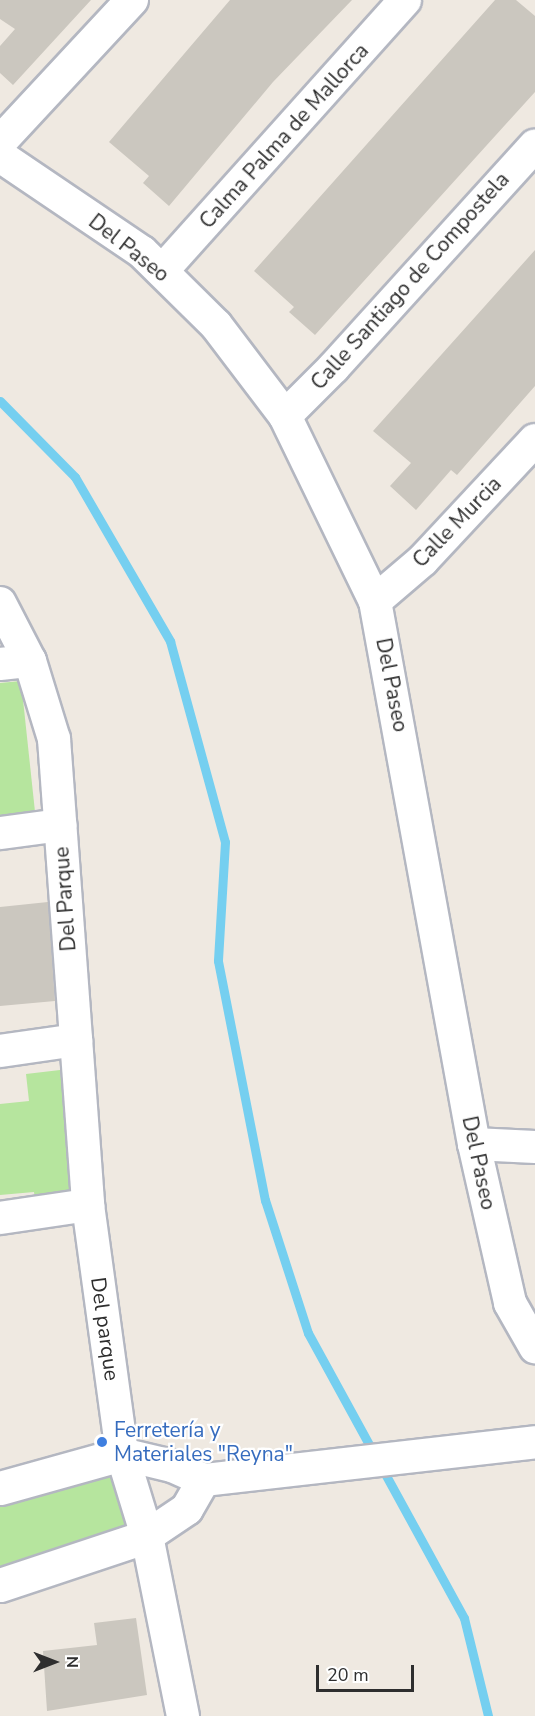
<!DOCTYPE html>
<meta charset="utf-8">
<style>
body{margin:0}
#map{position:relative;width:535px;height:1716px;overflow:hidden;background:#efe9e1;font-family:"Nunito Sans",sans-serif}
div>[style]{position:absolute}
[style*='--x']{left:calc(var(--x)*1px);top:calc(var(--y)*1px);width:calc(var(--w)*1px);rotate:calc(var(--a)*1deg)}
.green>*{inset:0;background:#b6e59e}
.stream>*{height:9px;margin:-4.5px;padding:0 4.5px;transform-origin:4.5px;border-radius:4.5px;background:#75cff0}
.building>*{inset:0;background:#cbc7bf}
.roads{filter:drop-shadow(2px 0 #b4b7c1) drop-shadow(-2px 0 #b4b7c1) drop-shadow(0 2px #b4b7c1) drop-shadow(0 -2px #b4b7c1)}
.street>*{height:32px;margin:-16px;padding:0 16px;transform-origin:16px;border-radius:16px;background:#fff}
.secondary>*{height:33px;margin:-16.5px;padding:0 16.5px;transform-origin:16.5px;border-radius:16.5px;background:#fff}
.dots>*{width:16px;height:16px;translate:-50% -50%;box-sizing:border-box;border:3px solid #fff;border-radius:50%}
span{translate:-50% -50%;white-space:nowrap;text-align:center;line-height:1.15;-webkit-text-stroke:4.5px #fff;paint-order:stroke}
.street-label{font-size:21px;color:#2e2e2e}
.shop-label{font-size:21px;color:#366cbe}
.left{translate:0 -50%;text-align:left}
.north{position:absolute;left:24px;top:1632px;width:60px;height:60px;-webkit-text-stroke:4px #fff;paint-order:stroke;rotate:90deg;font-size:16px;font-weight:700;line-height:24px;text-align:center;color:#2e2e2e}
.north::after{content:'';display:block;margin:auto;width:21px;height:27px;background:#2e2e2e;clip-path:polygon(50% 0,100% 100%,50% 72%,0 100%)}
.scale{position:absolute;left:316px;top:1665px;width:98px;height:27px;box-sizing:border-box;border:3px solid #2e2e2e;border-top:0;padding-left:8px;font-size:18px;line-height:21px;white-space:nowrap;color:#2e2e2e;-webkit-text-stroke:4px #fff;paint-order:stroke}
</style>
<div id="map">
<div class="green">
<div style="clip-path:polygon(21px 681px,36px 821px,0 824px,0 683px)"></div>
<div style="clip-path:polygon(60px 1070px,75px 1210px,37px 1214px,34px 1192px,0 1195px,0 1104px,29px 1101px,26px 1074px)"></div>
<div style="clip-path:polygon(122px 1454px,147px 1536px,0 1585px,0 1488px)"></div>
</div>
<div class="stream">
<div style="--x:0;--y:401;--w:107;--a:45.4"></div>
<div style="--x:75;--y:477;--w:190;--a:59.9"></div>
<div style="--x:170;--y:641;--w:208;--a:74.7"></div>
<div style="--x:225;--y:842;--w:119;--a:93.4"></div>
<div style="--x:218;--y:961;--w:244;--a:78.9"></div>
<div style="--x:265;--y:1200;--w:140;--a:72.1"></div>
<div style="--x:308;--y:1333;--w:325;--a:61.3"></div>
<div style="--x:464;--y:1618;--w:101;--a:76.2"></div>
</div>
<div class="building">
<div style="clip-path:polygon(0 0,91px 0,13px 85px,0 73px,0 46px,15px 29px,0 19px)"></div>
<div style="clip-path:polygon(230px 0,352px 0,273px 82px,169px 206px,143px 183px,149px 176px,109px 142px)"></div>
<div style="clip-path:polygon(495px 0,516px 0,535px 16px,535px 92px,315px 335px,289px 312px,294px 307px,254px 271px)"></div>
<div style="clip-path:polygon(535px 250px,535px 386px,457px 475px,451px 470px,416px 510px,390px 486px,411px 463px,373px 431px)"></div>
<div style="clip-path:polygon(48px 902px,55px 1001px,0 1006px,0 907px)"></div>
<div style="clip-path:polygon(136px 1618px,147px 1695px,47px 1711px,43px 1651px,97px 1645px,94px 1623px)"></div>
</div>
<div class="roads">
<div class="street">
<div style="--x:0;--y:142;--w:194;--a:-47.1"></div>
<div style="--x:0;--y:156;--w:171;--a:34.1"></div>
<div style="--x:142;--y:252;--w:104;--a:44.6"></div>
<div style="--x:216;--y:325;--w:114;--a:52.8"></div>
<div style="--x:285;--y:416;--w:206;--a:64.1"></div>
<div style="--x:375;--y:601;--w:552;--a:79.67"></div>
<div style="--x:474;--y:1144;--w:163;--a:77.2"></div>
<div style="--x:510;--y:1303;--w:51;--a:60.4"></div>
<div style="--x:162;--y:271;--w:364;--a:-48.1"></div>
<div style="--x:285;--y:416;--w:69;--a:-45"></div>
<div style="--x:334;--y:367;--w:299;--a:-47.8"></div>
<div style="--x:375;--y:601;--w:63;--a:-40.5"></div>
<div style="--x:423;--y:560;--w:164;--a:-47"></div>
<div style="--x:0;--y:603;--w:65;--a:62.7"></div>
<div style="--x:30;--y:661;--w:82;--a:72.9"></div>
<div style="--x:54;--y:739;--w:467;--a:85.8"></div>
<div style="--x:88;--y:1205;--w:251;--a:82.2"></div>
<div style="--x:122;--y:1454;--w:86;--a:73"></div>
<div style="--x:147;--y:1536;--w:184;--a:78.7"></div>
<div style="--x:0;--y:664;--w:30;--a:-6"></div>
<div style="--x:0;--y:833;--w:61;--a:-7.6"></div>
<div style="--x:0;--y:1051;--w:77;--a:-8.2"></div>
<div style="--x:474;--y:1144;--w:61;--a:2.8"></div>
<div style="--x:0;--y:1218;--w:89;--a:-8.4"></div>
<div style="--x:122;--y:1454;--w:51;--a:13.5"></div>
<div style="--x:172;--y:1466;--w:35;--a:24"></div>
<div style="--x:204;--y:1480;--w:333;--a:-6.5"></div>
<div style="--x:147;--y:1536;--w:48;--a:-34"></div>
<div style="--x:187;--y:1509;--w:34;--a:-60"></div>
</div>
<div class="secondary">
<div style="--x:0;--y:1488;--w:127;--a:-15.6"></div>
<div style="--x:0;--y:1585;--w:155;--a:-18.4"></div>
</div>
</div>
<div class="dots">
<div style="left:102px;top:1442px;background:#3f7fe0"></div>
</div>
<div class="street-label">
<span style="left:284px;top:136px;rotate:-48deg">Calma Palma de Mallorca</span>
<span style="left:129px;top:248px;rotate:38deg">Del Paseo</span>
<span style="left:410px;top:281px;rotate:-48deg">Calle Santiago de Compostela</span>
<span style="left:457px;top:522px;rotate:-46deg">Calle Murcia</span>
<span style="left:392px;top:685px;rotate:79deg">Del Paseo</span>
<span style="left:65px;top:899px;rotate:-94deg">Del Parque</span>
<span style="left:479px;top:1163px;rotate:78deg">Del Paseo</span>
<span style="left:105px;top:1329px;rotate:82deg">Del parque</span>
</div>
<div class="shop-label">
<span class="left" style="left:114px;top:1442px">Ferretería y<br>Materiales "Reyna"</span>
</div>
<div class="north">N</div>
<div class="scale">20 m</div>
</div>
